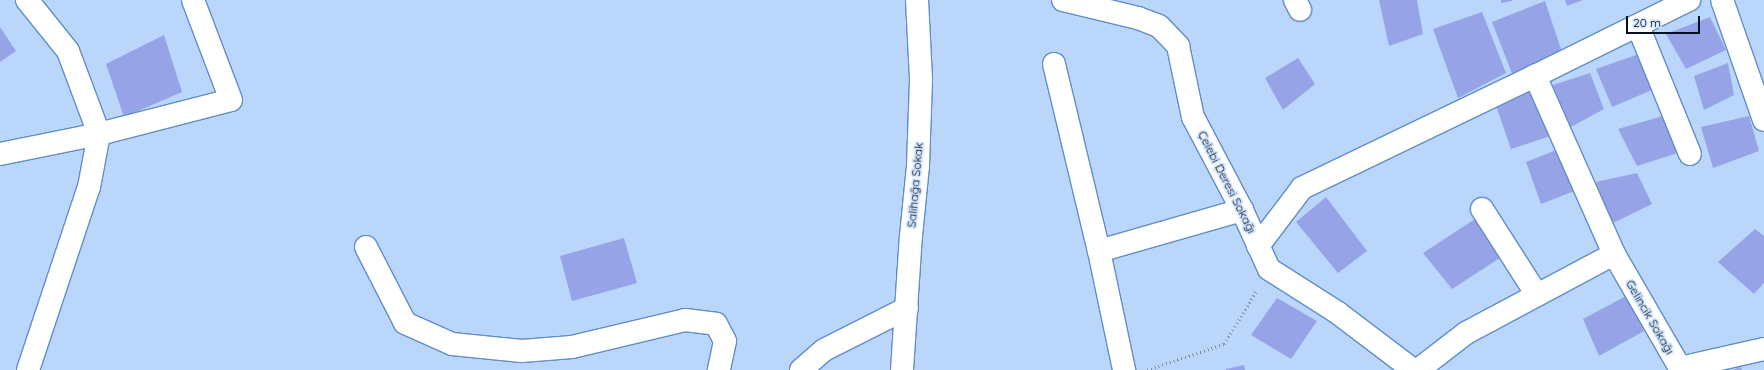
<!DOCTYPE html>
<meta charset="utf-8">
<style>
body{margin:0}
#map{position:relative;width:1764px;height:370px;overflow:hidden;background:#bad7fb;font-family:Quicksand,sans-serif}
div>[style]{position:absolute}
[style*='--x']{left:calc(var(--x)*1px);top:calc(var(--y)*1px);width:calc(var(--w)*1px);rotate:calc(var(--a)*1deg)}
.building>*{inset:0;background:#96a3e7}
.path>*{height:2.5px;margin-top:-1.25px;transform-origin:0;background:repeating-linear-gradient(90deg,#7990af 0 1px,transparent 0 4px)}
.roads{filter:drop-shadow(1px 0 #618dc6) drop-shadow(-1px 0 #618dc6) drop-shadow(0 1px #618dc6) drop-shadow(0 -1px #618dc6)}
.minor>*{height:22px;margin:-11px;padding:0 11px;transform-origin:11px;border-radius:11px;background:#fff}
span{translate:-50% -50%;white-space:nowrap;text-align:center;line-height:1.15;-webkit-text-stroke:3.5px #d0e3fc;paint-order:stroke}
.street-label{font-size:12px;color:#020f24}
.scale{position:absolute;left:1626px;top:16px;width:74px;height:18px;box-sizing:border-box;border:2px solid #020f24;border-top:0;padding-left:5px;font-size:12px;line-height:14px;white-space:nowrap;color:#020f24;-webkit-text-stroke:3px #d0e3fc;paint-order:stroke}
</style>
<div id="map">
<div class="building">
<div style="clip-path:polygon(1379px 0,1417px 0,1423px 34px,1389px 46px)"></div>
<div style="clip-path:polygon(1501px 0,1512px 0,1512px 1px,1501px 3px)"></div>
<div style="clip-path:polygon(1565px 0,1583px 0,1567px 6px)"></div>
<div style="clip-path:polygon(1545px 1px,1562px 52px,1513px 76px,1492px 22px)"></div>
<div style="clip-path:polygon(1482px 12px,1506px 73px,1458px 98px,1433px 29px)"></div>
<div style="clip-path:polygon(1710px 17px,1726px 50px,1686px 69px,1666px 34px)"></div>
<div style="clip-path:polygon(0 27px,16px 51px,0 62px)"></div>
<div style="clip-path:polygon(164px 35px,182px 92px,124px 117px,106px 64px)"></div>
<div style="clip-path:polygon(1639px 54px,1652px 90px,1612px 107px,1596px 69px)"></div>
<div style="clip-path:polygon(1298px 58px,1315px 84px,1283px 110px,1265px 78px)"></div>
<div style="clip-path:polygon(1728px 63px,1734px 95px,1704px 110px,1694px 76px)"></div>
<div style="clip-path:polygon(1590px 73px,1604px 109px,1569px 128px,1553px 85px)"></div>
<div style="clip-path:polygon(1530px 92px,1550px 136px,1511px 149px,1496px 106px)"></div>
<div style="clip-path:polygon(1666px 115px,1681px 152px,1637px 166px,1618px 129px)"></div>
<div style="clip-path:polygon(1749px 116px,1759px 151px,1713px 168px,1701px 127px)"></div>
<div style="clip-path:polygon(1559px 149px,1577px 190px,1541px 204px,1526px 162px)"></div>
<div style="clip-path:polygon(1637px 173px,1652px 204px,1613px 223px,1596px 182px)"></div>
<div style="clip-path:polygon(1326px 197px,1367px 251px,1338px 273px,1296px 222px)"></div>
<div style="clip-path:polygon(1478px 217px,1503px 256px,1452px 289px,1423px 253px)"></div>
<div style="clip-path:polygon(1755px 229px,1764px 236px,1764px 283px,1754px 294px,1718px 262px)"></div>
<div style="clip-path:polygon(624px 238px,637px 283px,572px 301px,560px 256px)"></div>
<div style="clip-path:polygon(1626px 296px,1644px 331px,1599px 356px,1583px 319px)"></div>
<div style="clip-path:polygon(1277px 298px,1317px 321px,1291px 359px,1251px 335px)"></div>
<div style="clip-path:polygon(1244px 365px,1245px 370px,1226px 370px,1226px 369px)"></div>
<div style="clip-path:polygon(1741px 367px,1742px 370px,1732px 370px)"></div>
</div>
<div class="path">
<div style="--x:1147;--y:370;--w:81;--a:-18.7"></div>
<div style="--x:1224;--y:344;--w:63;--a:-58.6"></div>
</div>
<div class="roads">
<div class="minor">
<div style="--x:27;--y:0;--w:65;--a:51.2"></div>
<div style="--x:68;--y:51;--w:89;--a:69.5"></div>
<div style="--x:1063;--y:0;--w:77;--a:13.5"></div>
<div style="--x:1138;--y:18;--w:22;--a:21"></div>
<div style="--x:1159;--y:26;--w:28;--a:46"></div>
<div style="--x:1178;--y:46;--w:73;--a:78.1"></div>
<div style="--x:1193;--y:117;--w:105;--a:62.2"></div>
<div style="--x:1242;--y:210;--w:65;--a:65.4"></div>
<div style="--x:1269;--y:269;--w:82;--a:32.5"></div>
<div style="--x:1338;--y:313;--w:94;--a:37.2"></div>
<div style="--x:1295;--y:0;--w:11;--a:63"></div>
<div style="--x:1722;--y:0;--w:127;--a:70.7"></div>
<div style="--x:1638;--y:26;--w:138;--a:67.9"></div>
<div style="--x:1054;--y:64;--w:192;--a:76.5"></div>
<div style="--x:1099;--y:251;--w:122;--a:78.1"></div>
<div style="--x:0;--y:154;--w:101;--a:-11.4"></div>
<div style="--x:99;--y:134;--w:136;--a:-14.4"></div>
<div style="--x:231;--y:100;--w:107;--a:-110.8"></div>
<div style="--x:1482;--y:209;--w:102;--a:57.4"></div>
<div style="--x:1258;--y:246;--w:73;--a:-52.8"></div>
<div style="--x:1302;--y:188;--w:259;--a:-25.7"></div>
<div style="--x:366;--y:247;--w:85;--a:62.8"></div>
<div style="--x:405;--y:323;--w:51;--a:24.1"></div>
<div style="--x:452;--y:344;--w:70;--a:5.7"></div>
<div style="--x:522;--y:351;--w:50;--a:-4.6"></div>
<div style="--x:572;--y:347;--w:116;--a:-13.4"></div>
<div style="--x:685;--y:320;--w:31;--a:7"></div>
<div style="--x:716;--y:324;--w:19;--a:62"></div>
<div style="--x:725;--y:341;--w:30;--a:102"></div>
<div style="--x:1099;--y:251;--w:149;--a:-16"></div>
<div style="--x:1614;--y:254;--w:132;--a:59.9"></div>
<div style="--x:1680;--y:368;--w:86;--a:-12.7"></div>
<div style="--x:28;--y:370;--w:193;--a:-71.6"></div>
<div style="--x:89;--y:187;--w:54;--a:-79.3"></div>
<div style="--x:801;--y:370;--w:30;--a:-41"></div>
<div style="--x:824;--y:350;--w:93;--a:-26.8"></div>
<div style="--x:902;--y:370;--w:134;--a:-86.2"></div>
<div style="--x:911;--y:236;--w:70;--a:-84.3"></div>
<div style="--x:918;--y:166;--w:87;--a:-88"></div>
<div style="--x:921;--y:79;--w:79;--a:-92.9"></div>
<div style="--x:1418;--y:370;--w:61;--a:-37.6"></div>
<div style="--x:1466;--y:333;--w:168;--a:-28.1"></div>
<div style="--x:1614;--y:254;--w:195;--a:-113.9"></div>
<div style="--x:1535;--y:76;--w:172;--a:-26.3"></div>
</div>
</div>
<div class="street-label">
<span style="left:1227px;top:182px;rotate:63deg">Çelebi Deresi Sokağı</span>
<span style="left:915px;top:185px;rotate:-85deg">Salihağa Sokak</span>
<span style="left:1650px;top:317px;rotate:60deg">Gelincik Sokağı</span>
</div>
<div class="scale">20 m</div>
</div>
